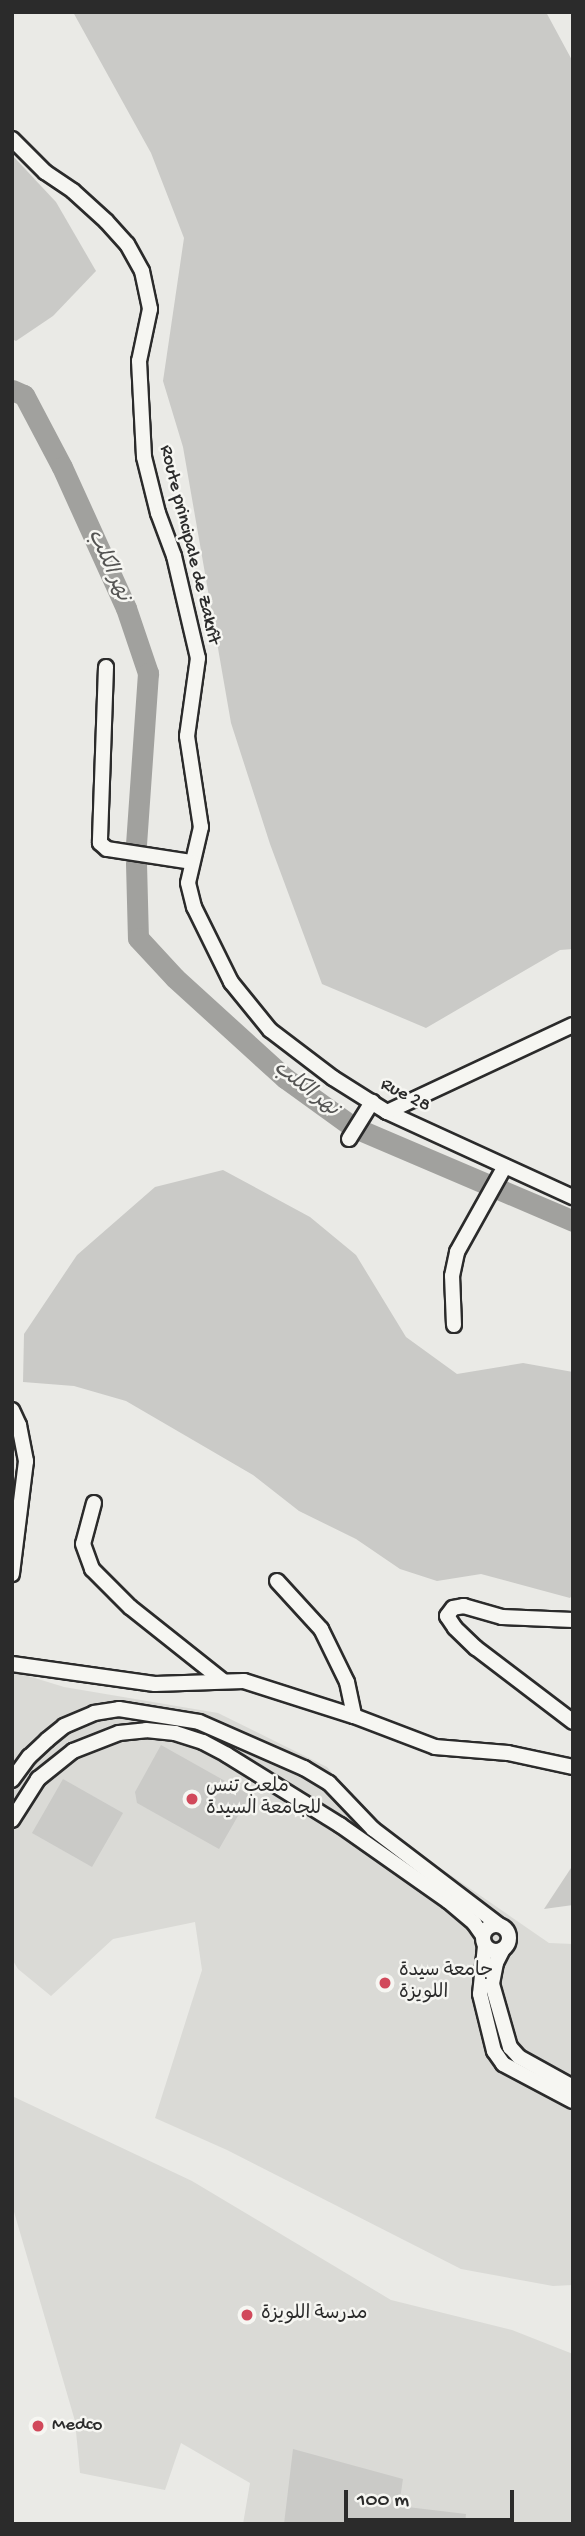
<!DOCTYPE html>
<meta charset="utf-8">
<style>
body{margin:0}
#map{position:relative;width:585px;height:2536px;overflow:hidden;background:#eaeae6;font-family:"Gochi Hand","Playpen Sans Arabic",sans-serif}
div>[style]{position:absolute}
[style*='--x']{left:calc(var(--x)*1px);top:calc(var(--y)*1px);width:calc(var(--w)*1px);rotate:calc(var(--a)*1deg)}
.built>*{inset:0;background:#dadad6}
.green>*{inset:0;background:#cacac7}
.river>*{height:21px;margin:-10.5px;padding:0 10.5px;transform-origin:10.5px;border-radius:10.5px;background:#a1a19e}
.roads{filter:drop-shadow(2px 0 #2b2b2b) drop-shadow(-2px 0 #2b2b2b) drop-shadow(0 2px #2b2b2b) drop-shadow(0 -2px #2b2b2b)}
.minor>*{height:14px;margin:-7px;padding:0 7px;transform-origin:7px;border-radius:7px;background:#f6f6f2}
.minor>.ring{margin:-7px;padding:0;box-sizing:content-box;background:none;border:14px solid #f6f6f2;border-radius:50%}
.dots>*{width:19px;height:19px;translate:-50% -50%;box-sizing:border-box;border:4px solid #f6f6f2;border-radius:50%}
span{translate:-50% -50%;white-space:nowrap;text-align:center;line-height:1.15;-webkit-text-stroke:5px #f6f6f2;paint-order:stroke}
.street-label{font-size:19px;color:#2b2b2b}
.poi-label{font-size:19px;color:#2b2b2b}
.left{translate:0 -50%;text-align:left}
.water-label{font-size:21px;color:#545453;font-style:italic}
.frame{position:absolute;inset:0;border:14px solid #2b2b2b;pointer-events:none}
.scale{position:absolute;left:344px;top:2490px;width:170px;height:32px;box-sizing:border-box;border:4px solid #2b2b2b;border-top:0;padding-left:9px;font-size:21px;line-height:24px;white-space:nowrap;color:#2b2b2b;-webkit-text-stroke:5px #f6f6f2;paint-order:stroke}
</style>
<div id="map">
<div class="built">
<div style="clip-path:polygon(12px 1671px,64px 1687px,218px 1713px,327px 1767px,368px 1815px,417px 1852px,549px 1943px,573px 1944px,573px 2285px,553px 2286px,461px 2269px,227px 2150px,155px 2118px,202px 1970px,195px 1922px,113px 1939px,51px 1996px,18px 1969px,12px 1959px)"></div>
<div style="clip-path:polygon(12px 2096px,192px 2181px,391px 2300px,512px 2330px,573px 2354px,573px 2524px,243px 2524px,250px 2483px,181px 2443px,165px 2490px,80px 2473px,75px 2421px,12px 2205px)"></div>
</div>
<div class="green">
<div style="clip-path:polygon(73px 12px,546px 12px,573px 62px,573px 949px,560px 950px,426px 1028px,322px 984px,270px 844px,231px 723px,183px 447px,163px 381px,184px 238px,151px 153px)"></div>
<div style="clip-path:polygon(12px 155px,56px 202px,96px 271px,53px 316px,16px 341px,12px 339px)"></div>
<div style="clip-path:polygon(223px 1170px,310px 1217px,356px 1255px,406px 1337px,457px 1374px,523px 1363px,573px 1372px,573px 1594px,570px 1598px,481px 1574px,437px 1581px,400px 1569px,356px 1539px,299px 1511px,253px 1475px,126px 1401px,74px 1386px,23px 1382px,24px 1334px,77px 1255px,155px 1187px)"></div>
<div style="clip-path:polygon(161px 1745px,250px 1795px,219px 1849px,137px 1803px,135px 1792px)"></div>
<div style="clip-path:polygon(63px 1779px,123px 1813px,92px 1867px,32px 1833px)"></div>
<div style="clip-path:polygon(573px 1865px,573px 1905px,544px 1909px)"></div>
<div style="clip-path:polygon(293px 2449px,403px 2479px,399px 2506px,466px 2514px,465px 2524px,284px 2524px)"></div>
</div>
<div class="river">
<div style="--x:12;--y:390;--w:13;--a:23"></div>
<div style="--x:24;--y:395;--w:81;--a:62.2"></div>
<div style="--x:62;--y:467;--w:155;--a:65.6"></div>
<div style="--x:126;--y:608;--w:69;--a:71.3"></div>
<div style="--x:148;--y:673;--w:172;--a:94"></div>
<div style="--x:136;--y:863;--w:75;--a:88.5"></div>
<div style="--x:138;--y:938;--w:54;--a:47.2"></div>
<div style="--x:175;--y:978;--w:149;--a:42.3"></div>
<div style="--x:285;--y:1078;--w:84;--a:35.8"></div>
<div style="--x:353;--y:1127;--w:239;--a:23.1"></div>
</div>
<div class="roads">
<div class="minor">
<div style="--x:12;--y:139;--w:47;--a:45"></div>
<div style="--x:45;--y:172;--w:34;--a:34"></div>
<div style="--x:73;--y:191;--w:45;--a:42.3"></div>
<div style="--x:106;--y:221;--w:31;--a:48"></div>
<div style="--x:127;--y:244;--w:31;--a:61"></div>
<div style="--x:142;--y:271;--w:39;--a:78"></div>
<div style="--x:150;--y:309;--w:53;--a:101.9"></div>
<div style="--x:139;--y:361;--w:96;--a:87"></div>
<div style="--x:144;--y:457;--w:58;--a:76"></div>
<div style="--x:158;--y:513;--w:46;--a:69.6"></div>
<div style="--x:174;--y:556;--w:105;--a:76.8"></div>
<div style="--x:198;--y:658;--w:79;--a:98"></div>
<div style="--x:187;--y:736;--w:92;--a:81.3"></div>
<div style="--x:201;--y:827;--w:57;--a:103.1"></div>
<div style="--x:188;--y:883;--w:25;--a:76"></div>
<div style="--x:194;--y:907;--w:84;--a:63.7"></div>
<div style="--x:231;--y:982;--w:62;--a:50.9"></div>
<div style="--x:270;--y:1030;--w:79;--a:37.3"></div>
<div style="--x:333;--y:1078;--w:64;--a:32.2"></div>
<div style="--x:387;--y:1112;--w:205;--a:24.6"></div>
<div style="--x:106;--y:667;--w:176;--a:92"></div>
<div style="--x:100;--y:843;--w:9;--a:41"></div>
<div style="--x:107;--y:849;--w:86;--a:8.7"></div>
<div style="--x:387;--y:1112;--w:205;--a:-25.1"></div>
<div style="--x:349;--y:1139;--w:44;--a:-58.1"></div>
<div style="--x:454;--y:1325;--w:49;--a:-92.3"></div>
<div style="--x:452;--y:1276;--w:25;--a:-78"></div>
<div style="--x:457;--y:1252;--w:98;--a:-60.8"></div>
<div style="--x:12;--y:1410;--w:17;--a:65"></div>
<div style="--x:19;--y:1425;--w:37;--a:79"></div>
<div style="--x:26;--y:1461;--w:114;--a:97.1"></div>
<div style="--x:94;--y:1503;--w:42;--a:105"></div>
<div style="--x:83;--y:1544;--w:27;--a:70"></div>
<div style="--x:92;--y:1569;--w:54;--a:45"></div>
<div style="--x:130;--y:1607;--w:119;--a:38.5"></div>
<div style="--x:277;--y:1581;--w:65;--a:47.5"></div>
<div style="--x:321;--y:1629;--w:59;--a:63.9"></div>
<div style="--x:347;--y:1682;--w:35;--a:78"></div>
<div style="--x:573;--y:1620;--w:71;--a:-177.6"></div>
<div style="--x:502;--y:1617;--w:40;--a:-164"></div>
<div style="--x:464;--y:1606;--w:11;--a:170"></div>
<div style="--x:453;--y:1608;--w:10;--a:127"></div>
<div style="--x:447;--y:1616;--w:14;--a:56"></div>
<div style="--x:455;--y:1628;--w:29;--a:44"></div>
<div style="--x:476;--y:1648;--w:122;--a:37.3"></div>
<div style="--x:12;--y:1664;--w:144;--a:8"></div>
<div style="--x:155;--y:1684;--w:89;--a:-1.9"></div>
<div style="--x:244;--y:1681;--w:115;--a:17.7"></div>
<div style="--x:354;--y:1716;--w:87;--a:20.9"></div>
<div style="--x:435;--y:1747;--w:73;--a:4.7"></div>
<div style="--x:508;--y:1753;--w:66;--a:12.2"></div>
<div style="--x:12;--y:1780;--w:29;--a:-54"></div>
<div style="--x:29;--y:1757;--w:25;--a:-43"></div>
<div style="--x:47;--y:1740;--w:22;--a:-39"></div>
<div style="--x:64;--y:1726;--w:33;--a:-23"></div>
<div style="--x:94;--y:1713;--w:25;--a:-9"></div>
<div style="--x:119;--y:1709;--w:81;--a:9.2"></div>
<div style="--x:199;--y:1722;--w:115;--a:23.7"></div>
<div style="--x:304;--y:1768;--w:29;--a:31"></div>
<div style="--x:329;--y:1783;--w:64;--a:46.3"></div>
<div style="--x:373;--y:1829;--w:158;--a:37.3"></div>
<div style="--x:12;--y:1820;--w:49;--a:-57.6"></div>
<div style="--x:38;--y:1779;--w:45;--a:-38.7"></div>
<div style="--x:73;--y:1751;--w:49;--a:-21.4"></div>
<div style="--x:119;--y:1733;--w:27;--a:-6"></div>
<div style="--x:146;--y:1730;--w:29;--a:6"></div>
<div style="--x:175;--y:1733;--w:29;--a:18"></div>
<div style="--x:203;--y:1742;--w:27;--a:28"></div>
<div style="--x:227;--y:1755;--w:133;--a:31.8"></div>
<div style="--x:340;--y:1825;--w:132;--a:35.1"></div>
<div style="--x:448;--y:1901;--w:34;--a:40"></div>
<div style="--x:474;--y:1923;--w:16;--a:55"></div>
<div class="ring" style="left:483px;top:1925px;width:12px;height:12px"></div>
<div style="--x:485;--y:1946;--w:48;--a:95.9"></div>
<div style="--x:480;--y:1994;--w:59;--a:76.2"></div>
<div style="--x:494;--y:2051;--w:16;--a:55"></div>
<div style="--x:503;--y:2064;--w:79;--a:27.9"></div>
<div style="--x:503;--y:1949;--w:16;--a:117"></div>
<div style="--x:496;--y:1963;--w:21;--a:101"></div>
<div style="--x:492;--y:1984;--w:66;--a:74.1"></div>
<div style="--x:510;--y:2047;--w:13;--a:48"></div>
<div style="--x:519;--y:2057;--w:62;--a:29.1"></div>
</div>
</div>
<div class="dots">
<div style="left:192px;top:1799px;background:#d1495b"></div>
<div style="left:385px;top:1983px;background:#d1495b"></div>
<div style="left:247px;top:2315px;background:#d1495b"></div>
<div style="left:38px;top:2426px;background:#d1495b"></div>
</div>
<div class="street-label">
<span style="left:189px;top:545px;rotate:76deg">Route principale de Zakrît</span>
<span style="left:405px;top:1096px;rotate:27deg">Rue 28</span>
</div>
<div class="poi-label">
<span class="left" style="left:206px;top:1799px">ملعب تنس<br>للجامعة السيدة</span>
<span class="left" style="left:399px;top:1983px">جامعة سيدة<br>اللويزة</span>
<span class="left" style="left:261px;top:2315px">مدرسة اللويزة</span>
<span class="left" style="left:52px;top:2426px">Medco</span>
</div>
<div class="water-label">
<span style="left:107px;top:566px;rotate:66deg">نهر الكلب</span>
<span style="left:305px;top:1090px;rotate:38deg">نهر الكلب</span>
</div>
<div class="frame"></div>
<div class="scale">100 m</div>
</div>
